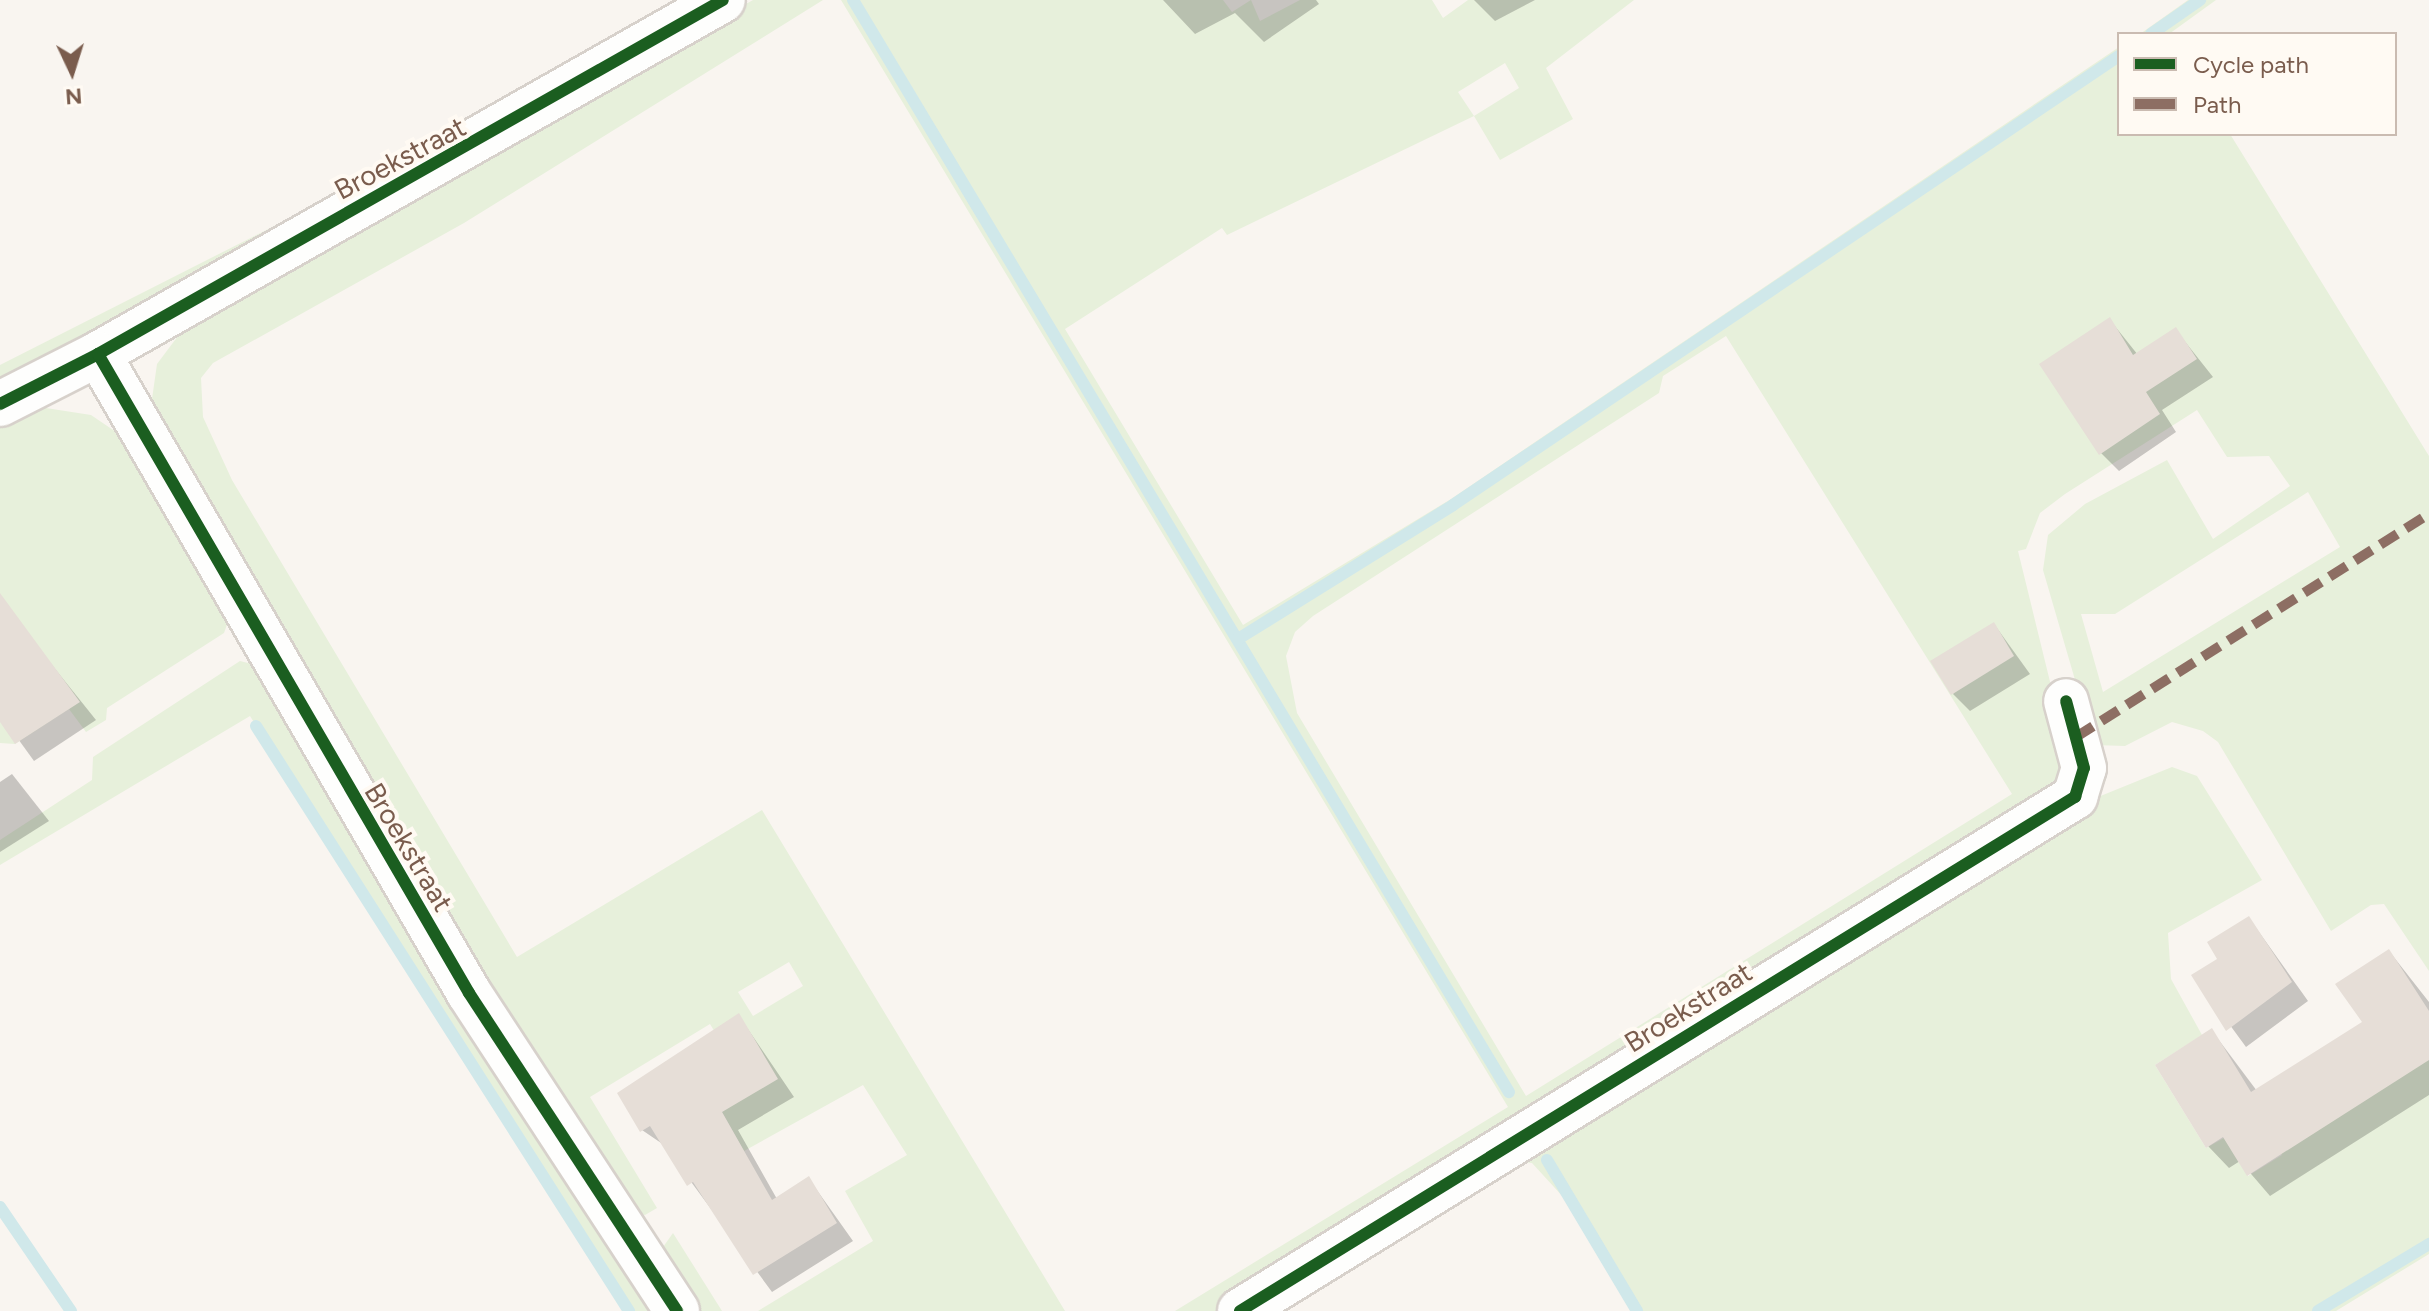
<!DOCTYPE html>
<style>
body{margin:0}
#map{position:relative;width:2429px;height:1311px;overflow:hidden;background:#f9f5f0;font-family:Figtree,sans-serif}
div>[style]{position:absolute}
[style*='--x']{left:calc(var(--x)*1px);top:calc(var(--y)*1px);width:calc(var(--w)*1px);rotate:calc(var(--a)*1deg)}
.green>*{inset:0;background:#e7f0db}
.shadow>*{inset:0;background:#0003}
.stream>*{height:12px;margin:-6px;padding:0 6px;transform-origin:6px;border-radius:6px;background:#d0e8ea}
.building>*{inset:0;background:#e6ded7}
.roads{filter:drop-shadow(2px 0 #d7d1cb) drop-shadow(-2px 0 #d7d1cb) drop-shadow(0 2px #d7d1cb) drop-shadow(0 -2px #d7d1cb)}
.minor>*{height:44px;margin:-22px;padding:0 22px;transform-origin:22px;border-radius:22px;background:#fefefd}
.quiet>*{height:10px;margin-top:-5px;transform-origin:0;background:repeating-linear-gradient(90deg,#8d6e63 0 20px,transparent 0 30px)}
.cycleway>*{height:12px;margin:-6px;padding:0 6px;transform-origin:6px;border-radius:6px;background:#1b5e20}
span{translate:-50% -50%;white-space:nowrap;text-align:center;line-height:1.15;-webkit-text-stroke:8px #fffaf3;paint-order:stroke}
.street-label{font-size:28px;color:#7a5c4d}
.legend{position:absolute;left:2117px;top:32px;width:280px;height:104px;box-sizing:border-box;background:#fffaf3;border:2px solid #cabbb1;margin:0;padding:10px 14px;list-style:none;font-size:24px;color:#7a5c4d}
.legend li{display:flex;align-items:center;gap:16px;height:40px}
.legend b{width:40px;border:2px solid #cabbb1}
.north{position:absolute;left:32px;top:32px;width:80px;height:80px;-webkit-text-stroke:6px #fffaf3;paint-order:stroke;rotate:176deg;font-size:22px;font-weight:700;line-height:32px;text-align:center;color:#7a5c4d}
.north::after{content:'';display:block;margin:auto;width:28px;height:36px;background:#7a5c4d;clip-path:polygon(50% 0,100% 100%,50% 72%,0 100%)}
</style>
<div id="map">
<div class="green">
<div style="clip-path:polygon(evenodd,753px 0,823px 0,464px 223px,213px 363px,201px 378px,203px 417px,232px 480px,517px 957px,762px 810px,1065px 1311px,758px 1311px,873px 1241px,845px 1191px,907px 1155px,863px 1085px,744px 1151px,722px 1112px,733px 1062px,710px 1024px,590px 1097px,657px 1208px,645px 1215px,625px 1209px,412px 879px,152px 399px,157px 364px,190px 320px,753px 0,789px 962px,803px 986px,753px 1016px,738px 992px,789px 962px)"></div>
<div style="clip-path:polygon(evenodd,841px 0,1223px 0,1232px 12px,1251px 0,1260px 21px,1300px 0,1432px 0,1443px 18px,1468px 0,1634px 0,1546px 68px,1573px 119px,1500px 160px,1474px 116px,1227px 235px,1222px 228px,1065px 329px,1243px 625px,1451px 499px,2119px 47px,2119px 134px,2230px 134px,2429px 456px,2429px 971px,2384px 904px,2371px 905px,2331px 931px,2218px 742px,2203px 731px,2172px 722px,2125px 746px,2094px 745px,2043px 570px,2048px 535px,2085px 504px,2167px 460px,2213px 539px,2290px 486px,2269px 456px,2227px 457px,2197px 410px,2065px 494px,2040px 513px,2026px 549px,2018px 551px,2067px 751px,2062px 782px,1218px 1311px,1175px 1311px,1508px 1107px,841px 0,1505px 63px,1519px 88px,1474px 116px,1458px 92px,1505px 63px,841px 0,1726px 336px,2012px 794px,1526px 1096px,1297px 713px,1286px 656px,1295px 632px,1313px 616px,1659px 393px,1663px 376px,1726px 336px,841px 0,2308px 492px,2340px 547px,2103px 692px,2081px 614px,2115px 614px,2308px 492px)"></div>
<div style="clip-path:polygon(2188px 0,2216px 0,2169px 34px,2140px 34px)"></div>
<div style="clip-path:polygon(302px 220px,208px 272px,0 381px,0 365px,278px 224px)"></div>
<div style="clip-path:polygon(33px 406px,91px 415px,119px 434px,229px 619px,224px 633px,107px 708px,106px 720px,86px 732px,69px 709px,15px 744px,0 743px,0 421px)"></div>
<div style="clip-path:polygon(240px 661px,252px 664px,344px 822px,655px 1311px,629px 1311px,250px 716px,0 865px,0 840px,92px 780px,93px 757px)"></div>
<div style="clip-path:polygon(2172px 767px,2197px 776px,2262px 880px,2168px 933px,2171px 979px,2202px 1035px,2155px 1065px,2206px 1148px,2224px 1138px,2248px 1176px,2282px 1155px,2259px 1116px,2429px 1060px,2429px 1254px,2336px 1311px,1631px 1311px,1565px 1199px,1532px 1163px,1516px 1161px,2066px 810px)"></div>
<div style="clip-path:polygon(673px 1233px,722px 1311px,691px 1311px,656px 1257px)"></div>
</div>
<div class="shadow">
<div style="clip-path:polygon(1163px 0,1316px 0,1319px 4px,1264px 42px,1235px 13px,1195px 34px)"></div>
<div style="clip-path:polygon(1474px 0,1535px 0,1495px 21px)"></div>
<div style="clip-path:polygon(2110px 320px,2138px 355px,2175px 329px,2213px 377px,2162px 410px,2176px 432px,2119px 471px,2101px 453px)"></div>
<div style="clip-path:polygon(15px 619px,96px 720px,34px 761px,0 714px,0 629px)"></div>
<div style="clip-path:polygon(1994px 624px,2030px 674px,1970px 711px,1953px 694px)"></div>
<div style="clip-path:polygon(12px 774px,49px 821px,0 852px,0 782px)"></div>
<div style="clip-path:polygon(2249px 918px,2308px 1001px,2246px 1047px,2194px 976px,2220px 959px)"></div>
<div style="clip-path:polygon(2389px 951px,2429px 1002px,2429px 1095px,2270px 1196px,2240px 1161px,2229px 1168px,2208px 1146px,2212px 1031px,2257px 1091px,2365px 1023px)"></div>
<div style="clip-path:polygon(739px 1016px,794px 1097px,738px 1130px,777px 1199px,809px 1179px,853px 1241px,772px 1292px,664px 1145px,642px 1130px)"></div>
</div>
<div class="stream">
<div style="--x:853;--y:0;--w:1274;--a:59.01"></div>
<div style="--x:2151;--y:34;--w:60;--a:-34.8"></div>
<div style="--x:1238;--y:639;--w:253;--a:-31.9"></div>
<div style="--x:1453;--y:505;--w:803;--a:-33.99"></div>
<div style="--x:256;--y:726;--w:694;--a:57.48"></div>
<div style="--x:1547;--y:1160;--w:176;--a:59.2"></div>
<div style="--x:0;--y:1207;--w:126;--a:55.7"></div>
<div style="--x:2318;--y:1311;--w:130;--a:-31.1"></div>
</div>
<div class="building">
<div style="clip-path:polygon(2110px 317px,2133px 355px,2176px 327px,2197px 359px,2146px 392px,2160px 414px,2099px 455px,2039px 364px)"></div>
<div style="clip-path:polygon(0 593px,80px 702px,15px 744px,0 722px)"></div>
<div style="clip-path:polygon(1994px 622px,2014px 656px,1951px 695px,1930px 661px)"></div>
<div style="clip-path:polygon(2249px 916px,2292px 982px,2226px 1031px,2191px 975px,2217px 959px,2207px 942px)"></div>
<div style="clip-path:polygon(2389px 949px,2429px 1011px,2429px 1060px,2247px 1176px,2223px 1137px,2206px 1148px,2155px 1065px,2212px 1028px,2251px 1092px,2362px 1022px,2335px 984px)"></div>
<div style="clip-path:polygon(739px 1013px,778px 1079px,722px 1112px,772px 1200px,809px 1176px,837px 1223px,753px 1275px,693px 1182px,687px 1186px,650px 1126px,640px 1132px,617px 1093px)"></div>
</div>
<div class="roads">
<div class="minor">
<div style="--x:98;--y:354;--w:718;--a:-29.53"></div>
<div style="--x:0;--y:404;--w:110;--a:-27"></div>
<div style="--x:98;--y:354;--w:739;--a:59.86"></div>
<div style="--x:469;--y:993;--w:380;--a:56.8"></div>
<div style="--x:1240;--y:1311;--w:981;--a:-31.62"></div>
<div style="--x:2075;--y:797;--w:30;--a:-73"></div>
<div style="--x:2084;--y:768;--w:69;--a:-105"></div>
</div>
</div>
<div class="quiet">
<div style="--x:2076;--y:737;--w:418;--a:-32.3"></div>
</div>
<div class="cycleway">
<div style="--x:98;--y:354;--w:718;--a:-29.53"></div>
<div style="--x:0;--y:404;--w:110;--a:-27"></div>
<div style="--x:98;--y:354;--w:739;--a:59.86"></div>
<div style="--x:469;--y:993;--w:380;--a:56.8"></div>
<div style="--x:1240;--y:1311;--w:981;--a:-31.62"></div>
<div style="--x:2075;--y:797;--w:30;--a:-73"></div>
<div style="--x:2084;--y:768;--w:69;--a:-105"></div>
</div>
<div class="street-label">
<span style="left:400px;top:158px;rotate:-28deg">Broekstraat</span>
<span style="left:409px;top:847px;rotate:59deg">Broekstraat</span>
<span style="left:1688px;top:1007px;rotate:-32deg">Broekstraat</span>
</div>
<ul class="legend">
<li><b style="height:10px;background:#1b5e20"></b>Cycle path</li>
<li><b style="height:10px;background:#8d6e63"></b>Path</li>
</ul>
<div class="north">N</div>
</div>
